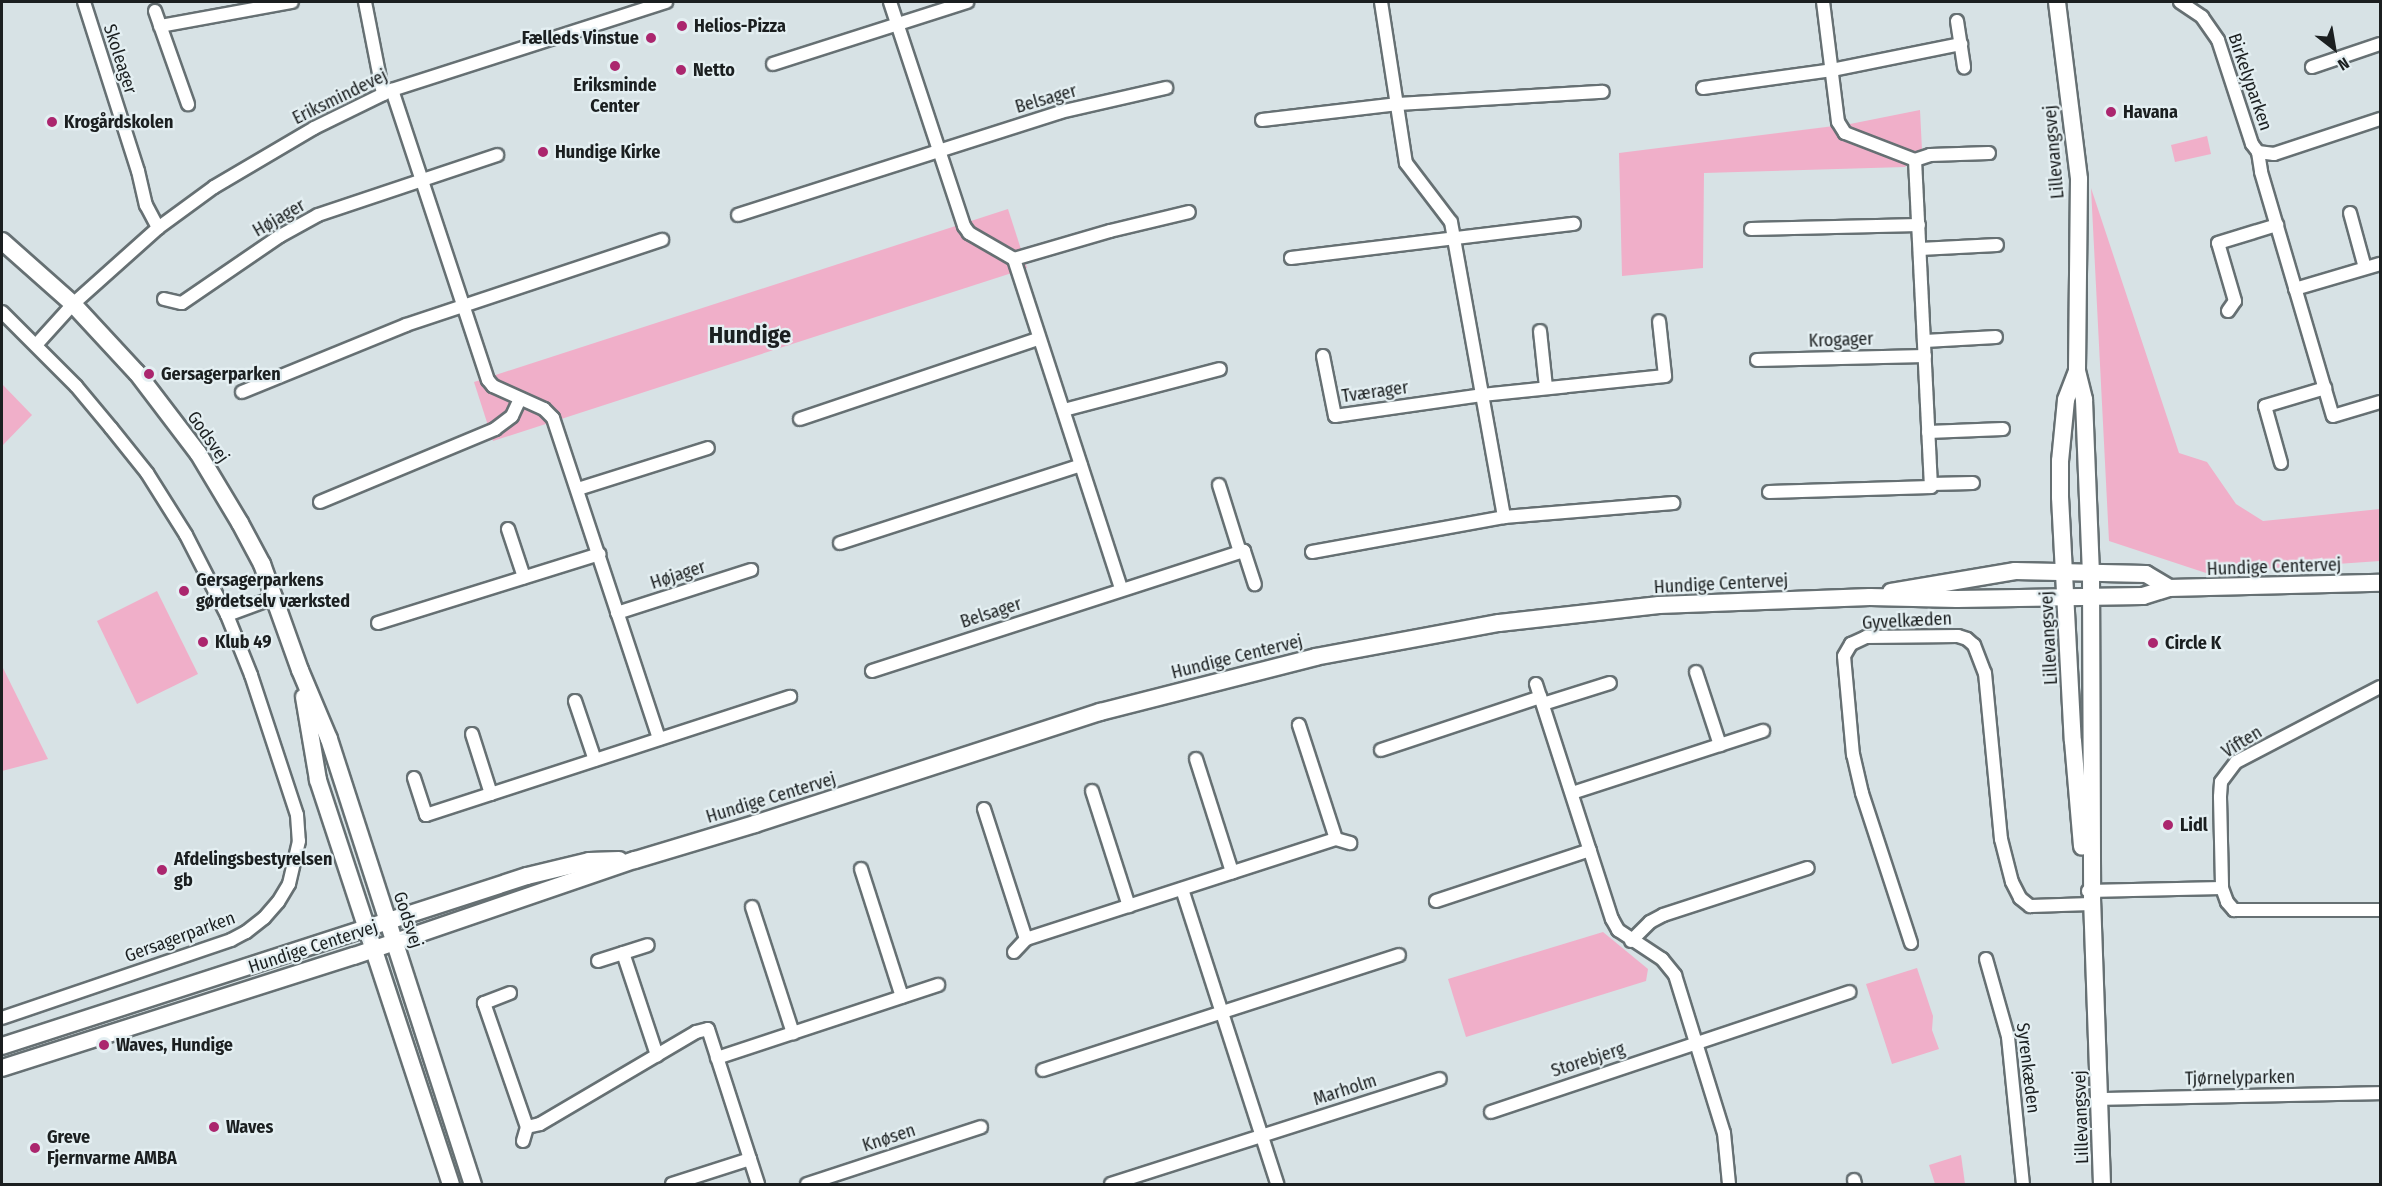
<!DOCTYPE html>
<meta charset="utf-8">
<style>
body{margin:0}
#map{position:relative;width:2382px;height:1186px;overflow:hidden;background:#d7e2e5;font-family:"Fira Sans Condensed",sans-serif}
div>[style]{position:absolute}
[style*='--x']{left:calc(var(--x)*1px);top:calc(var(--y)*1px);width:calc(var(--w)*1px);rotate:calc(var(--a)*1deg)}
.green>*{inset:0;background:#f0afc9}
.roads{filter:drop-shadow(2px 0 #667073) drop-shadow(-2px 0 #667073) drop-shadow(0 2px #667073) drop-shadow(0 -2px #667073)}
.minor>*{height:12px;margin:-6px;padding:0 6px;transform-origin:6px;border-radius:6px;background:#fff}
.tertiary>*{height:16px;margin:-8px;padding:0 8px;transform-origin:8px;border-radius:8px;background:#fff}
.dots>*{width:16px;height:16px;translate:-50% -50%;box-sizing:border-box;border:3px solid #e4eff2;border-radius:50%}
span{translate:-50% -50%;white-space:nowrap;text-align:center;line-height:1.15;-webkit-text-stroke:4.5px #e4eff2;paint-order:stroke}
.poi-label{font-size:18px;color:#1b1f20;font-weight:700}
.left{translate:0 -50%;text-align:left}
.right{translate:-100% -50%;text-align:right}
.street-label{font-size:18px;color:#1b1f20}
.district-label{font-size:24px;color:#1b1f20;font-weight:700}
.frame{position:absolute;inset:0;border:3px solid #1b1f20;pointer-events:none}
.north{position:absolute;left:2304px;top:18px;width:60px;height:60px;-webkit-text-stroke:4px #e4eff2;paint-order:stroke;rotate:149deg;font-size:16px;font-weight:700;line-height:24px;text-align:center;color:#1b1f20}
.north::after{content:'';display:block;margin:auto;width:21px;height:27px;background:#1b1f20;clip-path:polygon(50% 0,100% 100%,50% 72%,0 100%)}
</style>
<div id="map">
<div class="green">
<div style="clip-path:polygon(1920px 110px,1922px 150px,1905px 167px,1704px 173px,1703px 268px,1622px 276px,1619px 153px,1850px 124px)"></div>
<div style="clip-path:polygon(2207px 136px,2211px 154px,2175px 162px,2171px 145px)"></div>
<div style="clip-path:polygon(2091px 188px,2179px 453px,2207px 462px,2236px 504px,2263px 521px,2380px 509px,2380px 561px,2206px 573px,2109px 541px)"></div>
<div style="clip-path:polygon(1008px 209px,1027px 268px,493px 441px,474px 382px)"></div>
<div style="clip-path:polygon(2px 384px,32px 415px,2px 446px)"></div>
<div style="clip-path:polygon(157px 591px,198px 674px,137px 704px,97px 621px)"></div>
<div style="clip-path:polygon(2px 666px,48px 759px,2px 771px)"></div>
<div style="clip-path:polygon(1603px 932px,1648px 969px,1646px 981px,1466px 1037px,1448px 979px)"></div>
<div style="clip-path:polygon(1917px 968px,1933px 1016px,1932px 1030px,1939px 1049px,1892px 1064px,1866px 984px)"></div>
<div style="clip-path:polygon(1961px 1155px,1965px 1184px,1935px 1184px,1929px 1165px)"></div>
</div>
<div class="roads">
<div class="minor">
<div style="--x:84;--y:2;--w:177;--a:72.3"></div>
<div style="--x:138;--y:171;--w:35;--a:77"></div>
<div style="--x:146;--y:205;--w:26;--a:62"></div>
<div style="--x:365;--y:2;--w:94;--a:78.9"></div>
<div style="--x:890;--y:2;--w:236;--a:71.7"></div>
<div style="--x:964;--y:226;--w:9;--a:54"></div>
<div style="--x:969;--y:233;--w:52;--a:30"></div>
<div style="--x:1014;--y:259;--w:347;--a:72"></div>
<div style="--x:1381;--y:2;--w:163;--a:81.2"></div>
<div style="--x:1406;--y:163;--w:74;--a:52.7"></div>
<div style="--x:1451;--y:222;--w:300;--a:79.8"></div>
<div style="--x:2180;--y:2;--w:27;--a:34"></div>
<div style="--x:2202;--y:17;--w:28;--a:55"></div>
<div style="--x:2218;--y:40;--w:109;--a:71.9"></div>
<div style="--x:2252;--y:144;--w:10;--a:53"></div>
<div style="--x:2258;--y:152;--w:16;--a:7"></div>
<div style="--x:2274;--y:154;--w:112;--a:-18.3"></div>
<div style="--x:155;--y:11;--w:99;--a:70.5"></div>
<div style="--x:1957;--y:21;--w:47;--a:81.3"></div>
<div style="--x:160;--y:26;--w:134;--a:-10.3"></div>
<div style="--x:773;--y:64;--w:204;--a:-17.7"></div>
<div style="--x:2312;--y:67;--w:72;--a:-18.7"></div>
<div style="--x:1703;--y:88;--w:130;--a:-7.9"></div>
<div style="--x:1832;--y:70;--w:132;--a:-11.4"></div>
<div style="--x:392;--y:90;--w:305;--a:71.7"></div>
<div style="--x:488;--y:380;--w:8;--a:50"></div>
<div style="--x:493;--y:386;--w:56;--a:24.3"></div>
<div style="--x:544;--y:409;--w:13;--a:45"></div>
<div style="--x:553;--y:418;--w:338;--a:71.7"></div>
<div style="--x:1262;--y:120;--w:137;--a:-6.7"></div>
<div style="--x:1398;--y:104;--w:205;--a:-3.4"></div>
<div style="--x:2258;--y:152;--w:20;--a:81"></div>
<div style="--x:2261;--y:172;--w:254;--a:73.6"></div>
<div style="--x:2333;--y:416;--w:49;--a:-16.6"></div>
<div style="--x:1915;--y:160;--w:16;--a:-18"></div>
<div style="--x:1930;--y:155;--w:59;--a:-1.9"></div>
<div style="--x:2350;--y:213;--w:57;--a:74.7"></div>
<div style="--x:738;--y:215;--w:338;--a:-17.7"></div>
<div style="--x:1060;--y:112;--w:109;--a:-12.8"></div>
<div style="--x:1751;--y:229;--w:168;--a:-1.4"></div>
<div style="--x:1920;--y:249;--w:77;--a:-3"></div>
<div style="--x:1291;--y:258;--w:285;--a:-6.9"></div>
<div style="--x:1014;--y:259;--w:100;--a:-16.3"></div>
<div style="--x:1110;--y:231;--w:81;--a:-13.5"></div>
<div style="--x:2295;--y:289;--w:89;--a:-16.4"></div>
<div style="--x:164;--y:299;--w:18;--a:13"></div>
<div style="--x:182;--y:303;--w:119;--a:-34.4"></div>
<div style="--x:280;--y:236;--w:43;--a:-28.9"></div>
<div style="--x:318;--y:215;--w:189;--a:-18.5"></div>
<div style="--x:2228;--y:311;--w:12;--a:-55"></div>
<div style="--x:2235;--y:301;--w:60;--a:-106.3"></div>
<div style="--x:2218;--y:243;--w:62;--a:-17"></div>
<div style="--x:2;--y:312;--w:105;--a:45"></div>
<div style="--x:76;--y:386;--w:55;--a:50.2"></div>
<div style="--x:111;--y:428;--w:58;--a:51.3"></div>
<div style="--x:147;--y:473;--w:73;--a:57.8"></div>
<div style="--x:186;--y:535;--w:90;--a:62.9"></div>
<div style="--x:227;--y:615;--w:65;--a:68.2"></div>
<div style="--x:251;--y:675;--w:147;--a:71.8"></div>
<div style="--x:297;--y:815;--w:26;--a:86"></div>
<div style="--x:299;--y:841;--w:44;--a:103.1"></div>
<div style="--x:289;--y:884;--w:21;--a:121"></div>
<div style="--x:278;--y:902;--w:21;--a:131"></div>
<div style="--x:264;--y:918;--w:23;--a:142"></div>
<div style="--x:246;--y:932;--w:17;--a:152"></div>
<div style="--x:231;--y:940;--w:242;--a:161.2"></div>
<div style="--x:1540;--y:331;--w:56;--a:83.9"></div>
<div style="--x:1925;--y:341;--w:71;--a:-3.2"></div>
<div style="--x:36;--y:345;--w:55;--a:-47.9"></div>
<div style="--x:73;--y:304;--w:114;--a:-41.8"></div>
<div style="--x:158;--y:228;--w:69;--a:-36.2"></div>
<div style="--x:214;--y:187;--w:116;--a:-30.5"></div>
<div style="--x:314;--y:128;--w:87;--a:-26"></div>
<div style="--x:392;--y:90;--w:288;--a:-17.8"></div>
<div style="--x:1323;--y:356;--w:61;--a:78.7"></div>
<div style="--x:1335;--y:416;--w:148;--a:-8.1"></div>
<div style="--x:1482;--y:395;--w:184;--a:-5.9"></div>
<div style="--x:1665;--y:376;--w:55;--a:-96.2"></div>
<div style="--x:1757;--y:360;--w:168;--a:-1.4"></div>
<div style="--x:242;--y:392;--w:177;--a:-22.2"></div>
<div style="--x:406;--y:325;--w:270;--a:-18.4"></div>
<div style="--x:1064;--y:410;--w:161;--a:-14.7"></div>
<div style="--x:800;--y:419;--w:251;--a:-18.6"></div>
<div style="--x:1928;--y:432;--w:75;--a:-2.3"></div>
<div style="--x:2281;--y:463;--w:59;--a:-105.7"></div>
<div style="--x:2265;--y:406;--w:63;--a:-16.7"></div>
<div style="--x:1931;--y:484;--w:42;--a:-1.4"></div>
<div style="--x:1219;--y:485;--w:70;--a:72.6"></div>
<div style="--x:578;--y:489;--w:136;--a:-17.5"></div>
<div style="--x:1769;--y:492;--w:162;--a:-1.8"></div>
<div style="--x:1931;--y:487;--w:327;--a:-92.8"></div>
<div style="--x:1915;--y:160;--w:75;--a:-158.9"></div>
<div style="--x:1845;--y:133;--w:13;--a:-122"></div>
<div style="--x:1838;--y:122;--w:121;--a:-97.1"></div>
<div style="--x:320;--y:502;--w:190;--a:-22.6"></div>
<div style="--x:495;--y:429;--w:21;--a:-37"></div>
<div style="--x:512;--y:416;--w:19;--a:-65"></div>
<div style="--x:508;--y:529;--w:51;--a:71.6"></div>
<div style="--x:840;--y:543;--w:253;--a:-17.9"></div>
<div style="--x:1312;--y:552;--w:195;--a:-10.3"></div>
<div style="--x:1504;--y:517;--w:170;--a:-4.7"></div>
<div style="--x:617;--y:613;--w:141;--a:-17.8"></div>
<div style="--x:227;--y:615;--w:52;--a:-20.2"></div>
<div style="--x:378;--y:623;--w:232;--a:-17.3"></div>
<div style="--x:872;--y:671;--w:391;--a:-17.9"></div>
<div style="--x:1244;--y:551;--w:35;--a:72"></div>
<div style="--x:1696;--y:672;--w:77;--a:71.8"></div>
<div style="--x:1536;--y:684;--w:247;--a:72.1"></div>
<div style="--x:1612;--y:919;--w:13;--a:61"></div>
<div style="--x:1618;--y:930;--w:53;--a:33.4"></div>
<div style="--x:1662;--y:959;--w:21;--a:51"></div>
<div style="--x:1675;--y:975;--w:165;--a:72.8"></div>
<div style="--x:1724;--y:1133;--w:51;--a:84.4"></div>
<div style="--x:2380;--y:687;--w:162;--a:152.5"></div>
<div style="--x:2236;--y:762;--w:25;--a:127"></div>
<div style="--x:2221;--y:782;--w:15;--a:94"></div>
<div style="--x:2220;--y:797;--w:91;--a:88.7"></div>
<div style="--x:2222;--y:888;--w:15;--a:70"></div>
<div style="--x:2227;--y:902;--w:11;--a:49"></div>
<div style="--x:2234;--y:910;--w:146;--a:0"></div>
<div style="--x:575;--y:701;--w:62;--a:71.3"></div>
<div style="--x:1543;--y:704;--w:70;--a:-17.4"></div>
<div style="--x:472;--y:734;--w:63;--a:72.4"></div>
<div style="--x:1381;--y:750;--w:168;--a:-18.4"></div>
<div style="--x:1196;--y:759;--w:119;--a:72.3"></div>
<div style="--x:414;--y:778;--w:39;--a:72"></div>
<div style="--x:426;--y:815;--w:383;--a:-18"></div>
<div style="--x:1092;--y:791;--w:121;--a:72.2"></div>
<div style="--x:1572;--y:793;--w:201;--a:-18"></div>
<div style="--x:984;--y:809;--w:137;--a:72.1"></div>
<div style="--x:1026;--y:939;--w:326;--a:-17.9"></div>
<div style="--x:1336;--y:839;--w:120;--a:-108"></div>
<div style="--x:1336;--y:839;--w:15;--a:16"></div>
<div style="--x:861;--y:869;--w:134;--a:72.2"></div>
<div style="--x:1182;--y:889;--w:310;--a:72.1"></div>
<div style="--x:2088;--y:891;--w:134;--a:-1.3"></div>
<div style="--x:1436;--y:901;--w:162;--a:-18.3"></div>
<div style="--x:752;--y:907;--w:133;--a:72"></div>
<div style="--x:1631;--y:941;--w:27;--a:-45"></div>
<div style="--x:1650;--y:922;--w:15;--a:-28"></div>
<div style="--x:1663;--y:915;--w:152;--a:-18"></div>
<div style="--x:1911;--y:943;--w:158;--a:-108.1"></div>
<div style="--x:1862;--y:793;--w:39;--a:-103"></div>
<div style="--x:1853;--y:755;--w:99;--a:-95.2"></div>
<div style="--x:1844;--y:656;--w:14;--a:-60"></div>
<div style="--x:1851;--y:644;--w:17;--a:-25"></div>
<div style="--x:1866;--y:637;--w:92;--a:-0.6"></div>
<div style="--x:1958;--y:636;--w:9;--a:18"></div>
<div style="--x:1967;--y:639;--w:9;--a:41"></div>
<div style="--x:1974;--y:645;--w:30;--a:69"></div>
<div style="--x:1985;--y:673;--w:167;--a:84.5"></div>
<div style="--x:2001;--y:839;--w:44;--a:75.7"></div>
<div style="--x:2012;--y:882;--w:18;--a:63"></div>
<div style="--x:2020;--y:898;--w:13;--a:39"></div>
<div style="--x:2030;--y:906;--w:62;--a:-1.8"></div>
<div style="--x:1014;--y:952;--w:18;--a:-47"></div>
<div style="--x:623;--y:953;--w:108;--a:71.6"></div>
<div style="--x:1986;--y:959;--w:81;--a:74.2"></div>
<div style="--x:2008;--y:1037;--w:148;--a:84.2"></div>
<div style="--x:598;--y:961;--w:52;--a:-17.7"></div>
<div style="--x:510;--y:993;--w:28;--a:159"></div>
<div style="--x:484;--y:1003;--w:131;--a:70.9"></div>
<div style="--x:527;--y:1127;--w:13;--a:-13"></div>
<div style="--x:540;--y:1124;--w:181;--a:-30.5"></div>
<div style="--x:696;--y:1032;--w:12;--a:-14"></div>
<div style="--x:708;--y:1029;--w:163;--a:72.1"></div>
<div style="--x:717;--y:1058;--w:233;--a:-18.3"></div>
<div style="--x:1043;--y:1070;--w:374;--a:-17.9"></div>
<div style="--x:2099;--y:1099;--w:281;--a:-1.2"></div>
<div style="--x:1491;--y:1112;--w:378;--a:-18.5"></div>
<div style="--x:523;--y:1141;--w:15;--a:-74"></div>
<div style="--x:1854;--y:1180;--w:4;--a:76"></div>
<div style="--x:672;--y:1184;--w:82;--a:-17.8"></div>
<div style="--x:807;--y:1184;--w:183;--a:-18.1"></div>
<div style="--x:1111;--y:1184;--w:345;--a:-17.7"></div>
</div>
<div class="tertiary">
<div style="--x:2057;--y:2;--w:178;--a:82.9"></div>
<div style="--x:2079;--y:179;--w:192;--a:90.6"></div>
<div style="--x:2077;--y:371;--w:30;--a:76"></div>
<div style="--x:2084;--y:400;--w:172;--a:87.7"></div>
<div style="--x:2091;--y:572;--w:326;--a:89.8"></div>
<div style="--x:2092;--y:898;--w:286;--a:88"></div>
<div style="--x:2;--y:241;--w:95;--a:41.6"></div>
<div style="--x:73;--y:304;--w:94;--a:47.2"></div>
<div style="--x:137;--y:373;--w:101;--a:52.7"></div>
<div style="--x:198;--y:453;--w:82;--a:59"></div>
<div style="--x:240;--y:523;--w:47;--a:61.8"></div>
<div style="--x:262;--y:564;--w:113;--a:70.3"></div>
<div style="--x:300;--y:670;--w:75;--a:67.2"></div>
<div style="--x:329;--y:739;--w:468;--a:72.1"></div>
<div style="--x:2077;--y:371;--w:31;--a:111"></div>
<div style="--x:2066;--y:400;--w:61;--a:95.6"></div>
<div style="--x:2060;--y:461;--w:36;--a:90"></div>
<div style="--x:2060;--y:497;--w:244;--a:87"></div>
<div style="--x:2073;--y:741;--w:106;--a:85.1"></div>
<div style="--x:1891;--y:592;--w:126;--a:-9.6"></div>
<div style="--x:2015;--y:571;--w:131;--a:1.3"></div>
<div style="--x:2146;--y:574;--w:27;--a:31"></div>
<div style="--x:304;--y:697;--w:84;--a:80.4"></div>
<div style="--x:318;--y:780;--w:425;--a:71.8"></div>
<div style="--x:2;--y:1046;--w:552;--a:-17.94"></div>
<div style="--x:527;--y:876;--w:64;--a:-13.6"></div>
<div style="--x:589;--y:861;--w:30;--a:-2"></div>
<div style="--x:2;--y:1068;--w:369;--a:-17.7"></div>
<div style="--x:354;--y:956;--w:297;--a:-18.9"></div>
<div style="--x:635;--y:860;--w:125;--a:-16.7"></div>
<div style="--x:755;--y:824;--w:363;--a:-18"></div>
<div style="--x:1100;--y:712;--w:222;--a:-14.3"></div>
<div style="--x:1315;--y:657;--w:187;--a:-10.5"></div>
<div style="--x:1499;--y:623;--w:161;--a:-6.4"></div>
<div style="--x:1659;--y:605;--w:211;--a:-2.2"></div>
<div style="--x:1870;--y:597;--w:87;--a:1.3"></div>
<div style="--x:1957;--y:599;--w:186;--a:-0.9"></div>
<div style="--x:2143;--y:596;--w:27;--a:-17"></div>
<div style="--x:2169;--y:588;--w:211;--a:-1.4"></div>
</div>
</div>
<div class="dots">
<div style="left:682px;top:26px;background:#ab266e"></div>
<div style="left:651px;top:38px;background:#ab266e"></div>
<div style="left:615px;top:66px;background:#ab266e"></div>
<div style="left:681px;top:70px;background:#ab266e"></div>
<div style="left:2111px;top:112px;background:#ab266e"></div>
<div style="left:52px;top:122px;background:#ab266e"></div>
<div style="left:543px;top:152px;background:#ab266e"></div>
<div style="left:149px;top:374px;background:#ab266e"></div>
<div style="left:184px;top:591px;background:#ab266e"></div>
<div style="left:203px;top:642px;background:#ab266e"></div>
<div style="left:2153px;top:643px;background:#ab266e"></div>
<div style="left:2168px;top:825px;background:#ab266e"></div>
<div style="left:162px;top:870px;background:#ab266e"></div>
<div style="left:104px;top:1045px;background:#ab266e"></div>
<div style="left:214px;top:1127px;background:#ab266e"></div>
<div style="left:35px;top:1148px;background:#ab266e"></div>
</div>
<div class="poi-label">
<span class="left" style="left:694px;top:26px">Helios-Pizza</span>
<span class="right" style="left:639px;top:38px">Fælleds Vinstue</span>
<span class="left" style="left:693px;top:70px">Netto</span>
<span style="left:615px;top:96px">Eriksminde<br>Center</span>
<span class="left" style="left:2123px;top:112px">Havana</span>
<span class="left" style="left:64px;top:122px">Krogårdskolen</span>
<span class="left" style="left:555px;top:152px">Hundige Kirke</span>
<span class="left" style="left:161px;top:374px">Gersagerparken</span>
<span class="left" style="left:196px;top:591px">Gersagerparkens<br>gørdetselv værksted</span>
<span class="left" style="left:215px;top:642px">Klub 49</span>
<span class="left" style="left:2165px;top:643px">Circle K</span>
<span class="left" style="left:2180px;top:825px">Lidl</span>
<span class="left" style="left:174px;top:870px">Afdelingsbestyrelsen<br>gb</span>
<span class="left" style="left:116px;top:1045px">Waves, Hundige</span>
<span class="left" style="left:226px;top:1127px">Waves</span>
<span class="left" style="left:47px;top:1148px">Greve<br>Fjernvarme AMBA</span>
</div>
<div class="street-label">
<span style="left:120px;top:59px;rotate:72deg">Skoleager</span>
<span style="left:2250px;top:82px;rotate:71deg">Birkelyparken</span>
<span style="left:340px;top:97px;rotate:-26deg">Eriksmindevej</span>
<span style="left:1046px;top:99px;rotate:-16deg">Belsager</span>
<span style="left:2054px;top:152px;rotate:-95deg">Lillevangsvej</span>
<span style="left:279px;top:218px;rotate:-30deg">Højager</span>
<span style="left:1841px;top:340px;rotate:-2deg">Krogager</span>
<span style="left:1375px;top:392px;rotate:-8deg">Tværager</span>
<span style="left:208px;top:437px;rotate:55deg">Godsvej</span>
<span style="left:2274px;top:567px;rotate:-2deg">Hundige Centervej</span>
<span style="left:678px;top:575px;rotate:-18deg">Højager</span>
<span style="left:1721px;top:584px;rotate:-3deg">Hundige Centervej</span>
<span style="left:991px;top:613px;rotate:-18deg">Belsager</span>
<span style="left:1907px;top:621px;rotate:-3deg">Gyvelkæden</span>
<span style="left:2049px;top:638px;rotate:-93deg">Lillevangsvej</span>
<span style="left:1237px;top:657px;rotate:-14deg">Hundige Centervej</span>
<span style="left:2242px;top:742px;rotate:-32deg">Viften</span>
<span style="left:771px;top:798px;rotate:-17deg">Hundige Centervej</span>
<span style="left:408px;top:920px;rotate:72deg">Godsvej</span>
<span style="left:180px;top:937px;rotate:-20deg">Gersagerparken</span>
<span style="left:313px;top:947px;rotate:-18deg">Hundige Centervej</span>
<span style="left:1588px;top:1060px;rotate:-18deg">Storebjerg</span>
<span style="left:2028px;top:1068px;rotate:83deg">Syrenkæden</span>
<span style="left:2240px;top:1078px;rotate:-1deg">Tjørnelyparken</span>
<span style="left:1345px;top:1090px;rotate:-18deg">Marholm</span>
<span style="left:2081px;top:1117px;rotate:-92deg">Lillevangsvej</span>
<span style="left:889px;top:1138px;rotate:-18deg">Knøsen</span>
</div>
<div class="district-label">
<span style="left:750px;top:336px">Hundige</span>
</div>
<div class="frame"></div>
<div class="north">N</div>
</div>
